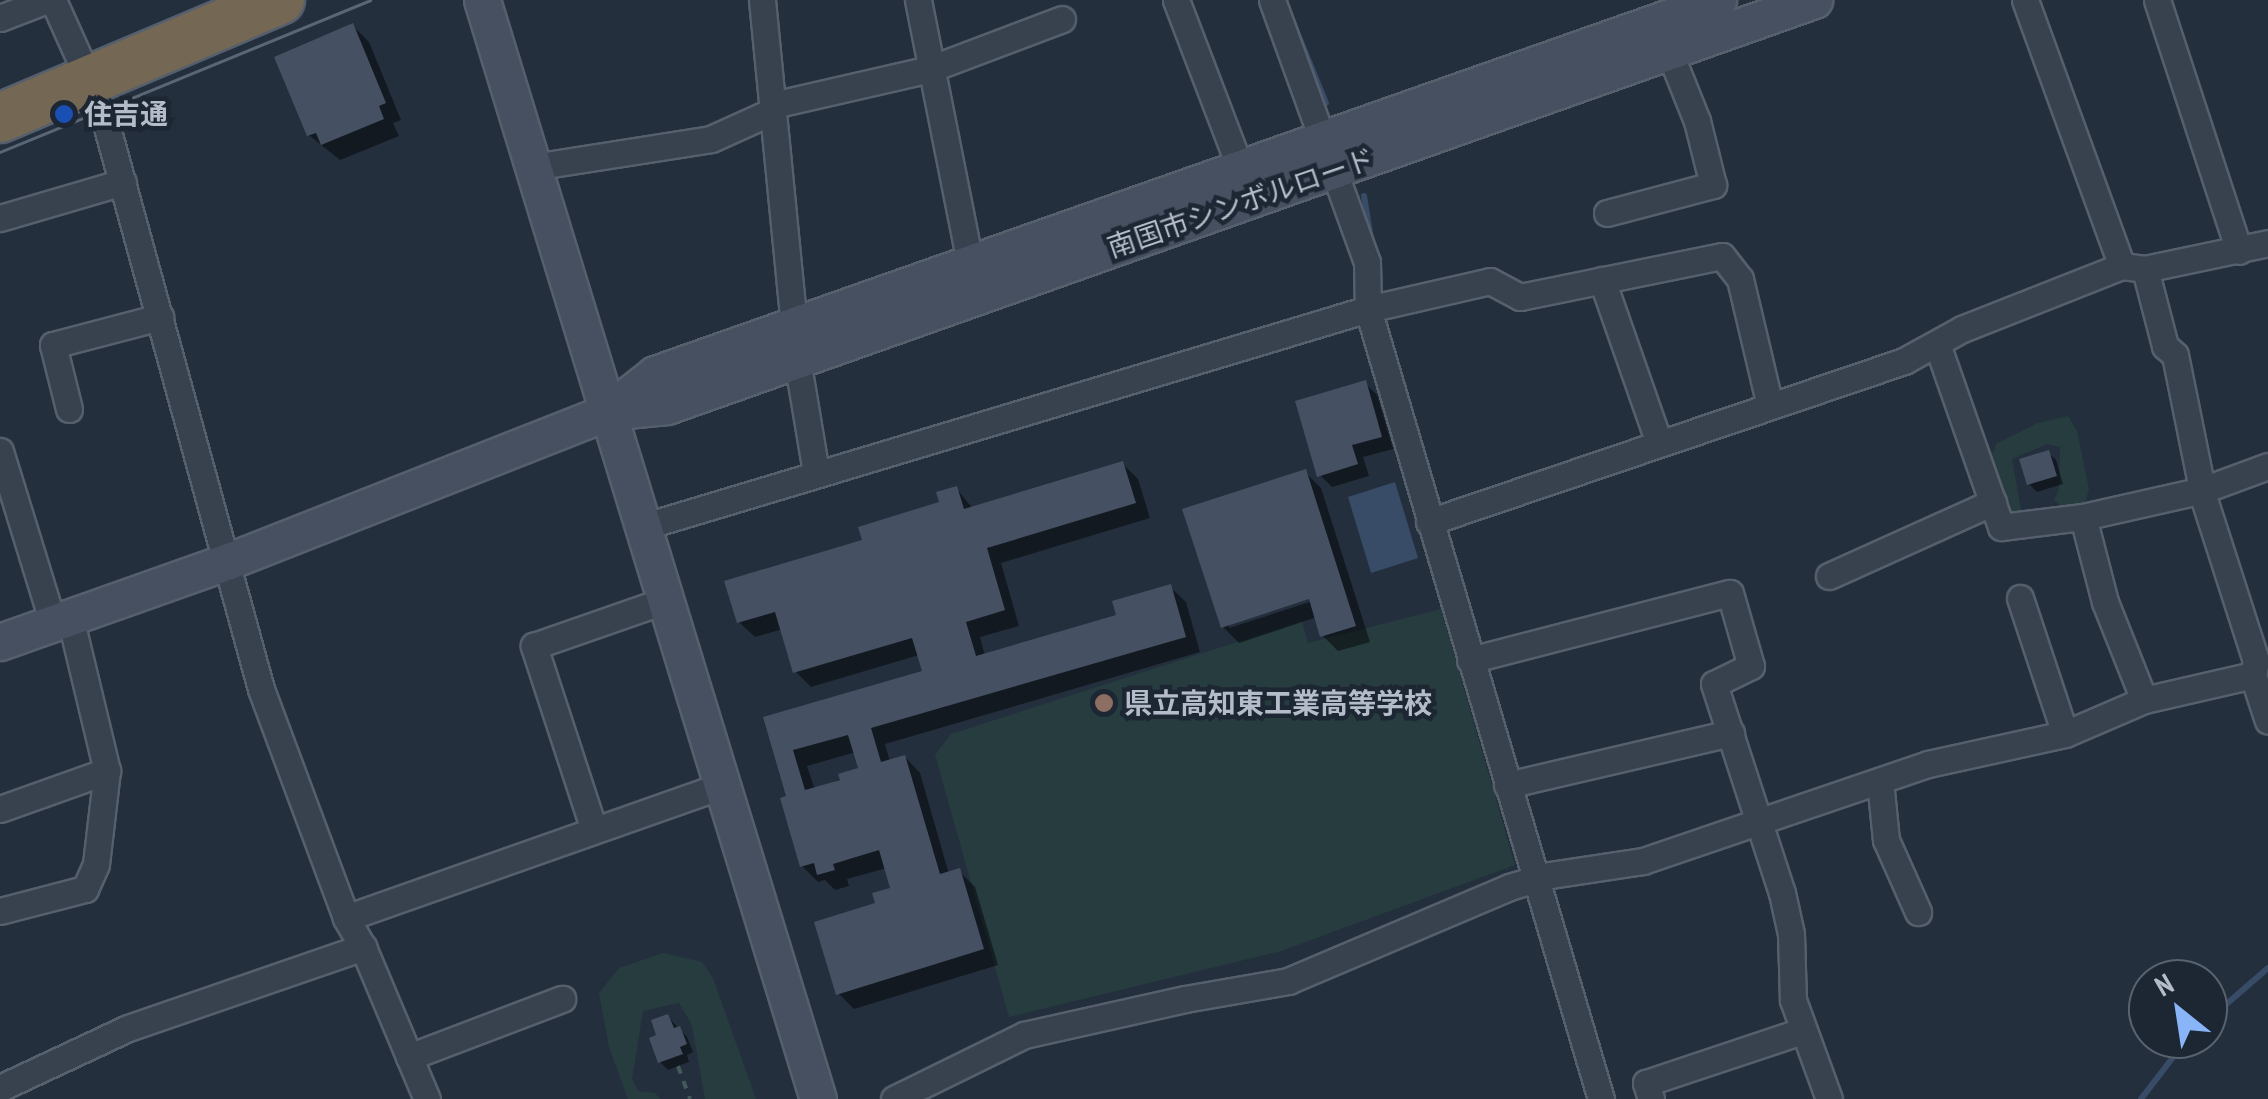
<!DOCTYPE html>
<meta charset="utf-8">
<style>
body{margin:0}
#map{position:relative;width:2268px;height:1099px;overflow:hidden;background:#242f3e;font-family:"PT Sans Narrow","Noto Sans JP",sans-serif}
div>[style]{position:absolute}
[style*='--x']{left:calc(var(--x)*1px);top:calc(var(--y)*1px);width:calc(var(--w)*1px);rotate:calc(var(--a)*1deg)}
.green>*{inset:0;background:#263c3f}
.water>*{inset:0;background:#394c67}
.shadow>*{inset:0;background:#0007}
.stream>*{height:6px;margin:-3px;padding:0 3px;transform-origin:3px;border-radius:3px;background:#394c67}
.building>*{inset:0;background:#455162}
.path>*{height:4px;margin-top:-2px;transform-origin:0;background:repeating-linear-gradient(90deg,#44595c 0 8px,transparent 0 16px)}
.roads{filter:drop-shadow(2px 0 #565f6c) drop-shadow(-2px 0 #565f6c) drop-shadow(0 2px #565f6c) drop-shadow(0 -2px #565f6c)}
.street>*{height:25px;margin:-12.5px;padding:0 12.5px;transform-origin:12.5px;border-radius:12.5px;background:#38414e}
.secondary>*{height:35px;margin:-17.5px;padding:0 17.5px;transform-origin:17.5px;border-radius:17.5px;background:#465061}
.highway>*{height:48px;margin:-24px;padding:0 24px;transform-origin:24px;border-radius:24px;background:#746855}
.tram>*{height:2.5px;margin:-1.25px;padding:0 1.25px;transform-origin:1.25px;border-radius:1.25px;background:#5a6575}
.dots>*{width:28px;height:28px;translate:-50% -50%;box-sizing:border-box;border:5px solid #1d2633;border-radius:50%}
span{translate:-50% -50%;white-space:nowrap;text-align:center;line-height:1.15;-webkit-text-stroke:9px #1d2633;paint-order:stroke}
.poi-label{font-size:28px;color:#b4bcc9;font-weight:700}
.left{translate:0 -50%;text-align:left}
.street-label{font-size:28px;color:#b4bcc9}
.north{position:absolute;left:2128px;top:959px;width:100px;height:100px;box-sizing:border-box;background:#1d2633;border:2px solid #59626f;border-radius:50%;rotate:330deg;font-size:28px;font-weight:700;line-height:40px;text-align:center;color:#b4bcc9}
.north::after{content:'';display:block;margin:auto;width:35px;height:45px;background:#8ab4f8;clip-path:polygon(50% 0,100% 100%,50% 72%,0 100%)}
</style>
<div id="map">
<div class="green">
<div style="clip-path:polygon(2068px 416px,2077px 431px,2089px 489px,2084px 506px,2066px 510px,2054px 500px,2059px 489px,2060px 447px,2047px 444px,2012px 459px,2022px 515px,2008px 517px,1999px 496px,1992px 454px,1997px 443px,2038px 423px)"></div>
<div style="clip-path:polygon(1441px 609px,1515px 865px,1281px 951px,1009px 1017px,935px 755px,951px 734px,1302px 621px,1308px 643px)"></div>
<div style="clip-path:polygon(663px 953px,702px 962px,713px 978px,756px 1099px,705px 1099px,692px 1025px,679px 1003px,643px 1011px,632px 1079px,638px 1091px,655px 1093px,661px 1099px,628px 1099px,609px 1047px,599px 993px,619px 968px)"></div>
</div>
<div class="water">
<div style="clip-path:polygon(1395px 482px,1418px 558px,1371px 573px,1348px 497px)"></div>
</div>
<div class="shadow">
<div style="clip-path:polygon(353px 26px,369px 42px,401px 120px,393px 123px,399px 136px,340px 160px,309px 135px)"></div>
<div style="clip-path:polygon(1365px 383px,1377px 395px,1393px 449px,1363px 457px,1369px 476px,1332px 487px,1320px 475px)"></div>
<div style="clip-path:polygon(2048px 453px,2056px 460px,2063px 484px,2037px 492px,2029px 484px)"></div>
<div style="clip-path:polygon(evenodd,1123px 464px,1138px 479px,1150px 518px,1001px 563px,1019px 626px,980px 637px,985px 656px,1119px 617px,1170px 587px,1186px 602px,1200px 652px,885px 744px,890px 762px,905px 757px,920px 773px,949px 874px,959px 871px,975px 887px,998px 965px,854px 1009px,839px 994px,878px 905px,893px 890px,887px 868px,847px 879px,849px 886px,835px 890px,825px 880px,818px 882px,802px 866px,790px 797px,766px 719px,925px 673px,919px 655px,811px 687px,796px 672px,783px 629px,755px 637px,739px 622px,865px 542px,942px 504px,957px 489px,973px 509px,1123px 464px,856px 752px,861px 770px,815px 790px,807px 766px,856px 752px)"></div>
<div style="clip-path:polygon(evenodd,1305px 472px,1321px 488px,1370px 642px,1338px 651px,1322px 635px,1317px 617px,1239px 643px,1223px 627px,1305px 472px,1321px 593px,1322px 598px,1229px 628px,1229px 623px,1321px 593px)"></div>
<div style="clip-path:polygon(668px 1017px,687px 1037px,693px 1052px,687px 1055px,689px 1062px,668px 1070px,660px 1062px,660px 1036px)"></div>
</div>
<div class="stream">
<div style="--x:1290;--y:15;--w:95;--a:67.8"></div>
<div style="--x:1364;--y:196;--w:44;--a:80.8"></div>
<div style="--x:2208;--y:1020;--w:79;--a:-40.9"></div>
<div style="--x:2141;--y:1099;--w:76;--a:-52.5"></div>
</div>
<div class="building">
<div style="clip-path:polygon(353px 23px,386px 103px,379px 106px,384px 119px,321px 145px,316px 133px,307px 136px,274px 57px)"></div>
<div style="clip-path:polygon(1366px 380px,1382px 437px,1352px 445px,1358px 464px,1317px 477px,1295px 401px)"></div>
<div style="clip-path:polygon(2049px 450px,2057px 476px,2027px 485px,2019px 459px)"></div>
<div style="clip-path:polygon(evenodd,1123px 461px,1136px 503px,987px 548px,1005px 610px,966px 622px,976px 656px,1116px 615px,1112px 601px,1171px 584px,1186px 637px,871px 728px,881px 762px,905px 755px,940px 874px,960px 868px,984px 949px,836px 995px,814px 922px,875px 903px,872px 893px,890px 888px,879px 850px,833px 864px,835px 870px,817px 875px,814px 863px,800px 867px,780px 798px,786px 796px,763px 717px,922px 671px,912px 638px,793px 673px,775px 612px,737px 623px,724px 581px,862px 540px,858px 527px,939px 502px,936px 492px,957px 486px,964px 509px,1123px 461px,848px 735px,858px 768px,838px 774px,840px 780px,805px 790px,793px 750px,848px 735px)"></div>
<div style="clip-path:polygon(1306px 469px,1356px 626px,1320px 637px,1309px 599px,1221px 628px,1182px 509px)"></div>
<div style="clip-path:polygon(668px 1014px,674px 1028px,680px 1026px,687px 1044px,680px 1047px,683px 1054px,658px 1063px,649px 1038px,656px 1035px,651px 1020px)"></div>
</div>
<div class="path">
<div style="--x:678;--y:1066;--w:35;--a:70"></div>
</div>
<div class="roads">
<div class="street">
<div style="--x:53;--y:0;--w:120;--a:65.8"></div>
<div style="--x:102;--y:109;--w:601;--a:74.67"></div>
<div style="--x:261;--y:689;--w:244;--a:69.6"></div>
<div style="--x:346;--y:918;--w:34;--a:60"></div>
<div style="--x:363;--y:947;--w:165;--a:67.2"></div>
<div style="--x:762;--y:0;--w:361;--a:84.4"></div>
<div style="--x:797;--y:359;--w:115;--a:80.5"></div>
<div style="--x:918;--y:0;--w:268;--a:78.8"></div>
<div style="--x:1176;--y:0;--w:180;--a:69.1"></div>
<div style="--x:1272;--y:0;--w:279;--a:70.1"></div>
<div style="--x:1367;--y:262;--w:47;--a:88.8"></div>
<div style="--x:1368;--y:309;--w:824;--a:73.57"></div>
<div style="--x:2025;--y:0;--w:283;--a:70"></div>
<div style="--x:2157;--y:0;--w:264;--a:71.9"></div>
<div style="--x:0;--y:18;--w:50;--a:-21"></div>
<div style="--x:773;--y:105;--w:161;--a:-12.9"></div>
<div style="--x:930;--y:69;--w:141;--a:-20.7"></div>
<div style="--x:533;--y:167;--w:180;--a:-8.9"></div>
<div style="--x:711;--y:139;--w:68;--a:-24.3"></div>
<div style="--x:1607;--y:213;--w:110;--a:-14.8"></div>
<div style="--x:1713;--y:185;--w:66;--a:-104"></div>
<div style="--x:1697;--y:121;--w:75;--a:-111.8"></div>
<div style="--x:0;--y:218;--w:128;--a:-16.3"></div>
<div style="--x:2145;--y:269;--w:80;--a:75.4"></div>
<div style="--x:2165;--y:346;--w:13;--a:42"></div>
<div style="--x:2175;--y:355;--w:147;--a:78.6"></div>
<div style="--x:2204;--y:499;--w:170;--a:72.2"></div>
<div style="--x:2256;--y:661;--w:14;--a:102"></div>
<div style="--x:1602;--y:280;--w:173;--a:70.7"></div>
<div style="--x:1937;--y:344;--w:194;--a:70.7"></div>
<div style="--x:2001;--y:527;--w:83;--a:-7"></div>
<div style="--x:2083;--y:517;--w:88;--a:75.5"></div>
<div style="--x:2105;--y:602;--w:105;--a:68.3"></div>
<div style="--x:69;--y:409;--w:66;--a:-104"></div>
<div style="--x:53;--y:345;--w:111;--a:-14.7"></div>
<div style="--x:0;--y:451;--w:180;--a:72.9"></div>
<div style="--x:2083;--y:517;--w:123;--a:-12.7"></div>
<div style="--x:2203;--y:490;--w:69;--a:-20.3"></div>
<div style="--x:1429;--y:522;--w:502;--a:-18.72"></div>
<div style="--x:1904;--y:361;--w:66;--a:-28.9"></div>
<div style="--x:1962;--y:329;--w:172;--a:-21.5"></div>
<div style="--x:2122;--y:266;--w:23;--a:7"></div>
<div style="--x:2145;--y:269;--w:126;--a:-11.9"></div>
<div style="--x:642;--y:527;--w:758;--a:-16.71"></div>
<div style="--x:1368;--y:309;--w:125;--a:-12.9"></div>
<div style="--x:1490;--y:281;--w:34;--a:28"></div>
<div style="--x:1520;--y:297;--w:206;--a:-11.5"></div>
<div style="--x:1722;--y:256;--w:29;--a:52"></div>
<div style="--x:1740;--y:279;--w:130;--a:76.7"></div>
<div style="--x:1829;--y:576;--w:180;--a:-24.3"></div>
<div style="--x:2020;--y:598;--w:143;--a:71.7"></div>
<div style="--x:1470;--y:660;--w:268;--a:-14.5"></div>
<div style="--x:1730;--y:593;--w:76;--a:74"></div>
<div style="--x:1751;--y:666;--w:41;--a:154.1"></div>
<div style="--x:1714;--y:684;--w:220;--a:72"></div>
<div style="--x:1782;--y:893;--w:42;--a:77.6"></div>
<div style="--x:1791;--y:934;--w:66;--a:88.3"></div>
<div style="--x:1793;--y:1000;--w:105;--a:70"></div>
<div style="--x:1880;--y:781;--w:59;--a:84.2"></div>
<div style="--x:1886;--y:840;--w:79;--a:66"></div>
<div style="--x:1507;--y:785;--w:230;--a:-13.1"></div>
<div style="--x:0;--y:809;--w:114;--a:-19.6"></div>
<div style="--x:594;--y:830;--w:194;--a:-108.1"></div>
<div style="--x:534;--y:646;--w:140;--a:-19.2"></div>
<div style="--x:0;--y:911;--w:88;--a:-14.5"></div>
<div style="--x:85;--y:889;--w:27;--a:-66"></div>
<div style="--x:96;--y:864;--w:94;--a:-83.3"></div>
<div style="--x:107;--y:771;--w:158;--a:-103.5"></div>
<div style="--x:346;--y:918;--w:401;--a:-19.4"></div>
<div style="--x:409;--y:1057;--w:164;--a:-20.8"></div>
<div style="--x:0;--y:1088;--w:141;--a:-25.1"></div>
<div style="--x:128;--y:1028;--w:249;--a:-19"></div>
<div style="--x:894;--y:1099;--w:145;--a:-26.2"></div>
<div style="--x:1024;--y:1035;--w:165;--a:-12.6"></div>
<div style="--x:1185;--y:999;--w:105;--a:-9.9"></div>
<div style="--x:1288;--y:981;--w:240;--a:-23"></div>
<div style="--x:1509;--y:887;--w:43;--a:-16.3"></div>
<div style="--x:1550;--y:875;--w:94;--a:-8.6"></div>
<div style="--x:1643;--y:861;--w:301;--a:-18.8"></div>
<div style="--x:1928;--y:764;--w:140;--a:-12.4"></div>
<div style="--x:2065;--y:734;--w:86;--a:-23.3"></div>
<div style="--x:2144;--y:700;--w:112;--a:-12.9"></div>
<div style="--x:2253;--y:675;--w:48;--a:71.9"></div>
<div style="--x:1651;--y:1099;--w:17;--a:-107"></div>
<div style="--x:1646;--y:1083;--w:164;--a:-18.4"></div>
</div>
<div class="secondary">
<div style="--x:482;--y:0;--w:1149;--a:73"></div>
<div style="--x:608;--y:411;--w:60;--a:-38.2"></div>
<div style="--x:655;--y:374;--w:1127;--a:-19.38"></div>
<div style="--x:0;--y:642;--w:243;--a:-19.5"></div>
<div style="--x:229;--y:561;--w:406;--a:-21.5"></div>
<div style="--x:607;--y:412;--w:60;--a:-5.7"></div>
<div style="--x:667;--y:406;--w:1217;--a:-19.49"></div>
</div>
<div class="highway">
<div style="--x:0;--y:118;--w:304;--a:-22.9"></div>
</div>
</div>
<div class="tram">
<div style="--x:0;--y:152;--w:400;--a:-22.3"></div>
</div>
<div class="dots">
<div style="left:64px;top:114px;background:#1a4fb4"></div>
<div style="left:1104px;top:703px;background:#8d6e63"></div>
</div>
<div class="poi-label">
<span class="left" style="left:84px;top:114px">住吉通</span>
<span class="left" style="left:1124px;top:703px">県立高知東工業高等学校</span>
</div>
<div class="street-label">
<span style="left:1241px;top:203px;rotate:-19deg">南国市シンボルロード</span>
</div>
<div class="north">N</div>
</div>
